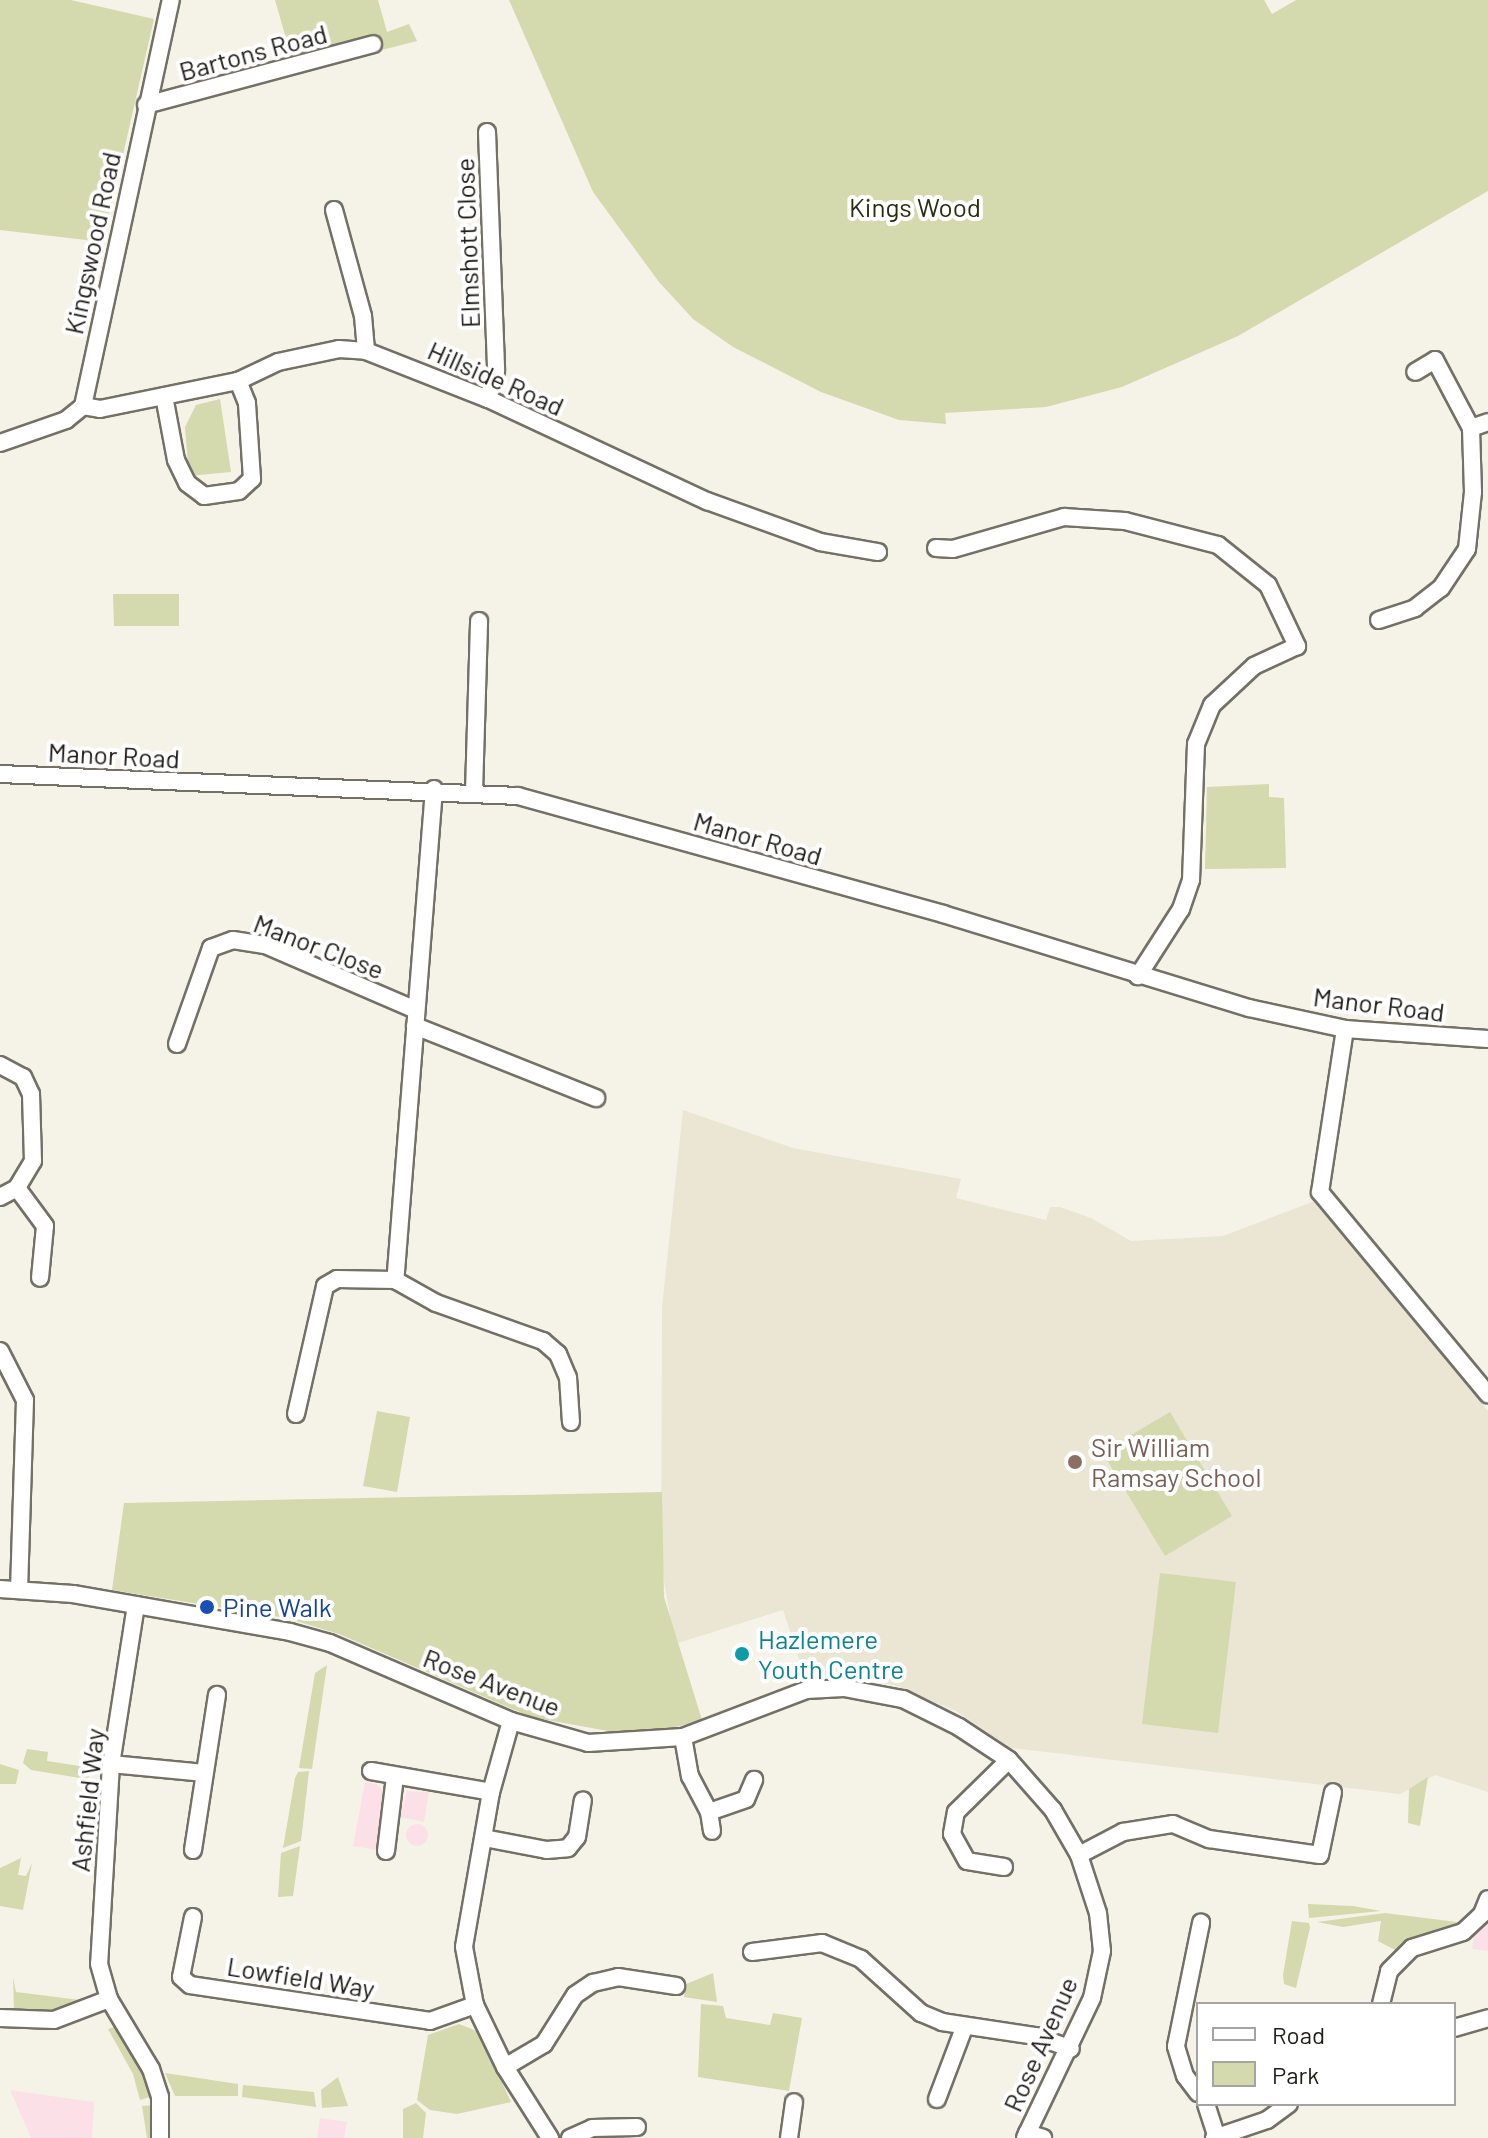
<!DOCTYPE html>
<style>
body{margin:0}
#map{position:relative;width:1488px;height:2138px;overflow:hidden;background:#f5f3e7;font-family:Barlow,sans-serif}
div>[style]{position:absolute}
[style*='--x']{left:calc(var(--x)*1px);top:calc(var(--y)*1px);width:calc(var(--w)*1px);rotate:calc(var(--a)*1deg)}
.industrial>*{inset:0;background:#fbe1e7}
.round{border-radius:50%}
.built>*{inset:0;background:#ebe6d3}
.green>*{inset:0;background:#d4daad}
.roads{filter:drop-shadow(2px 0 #737066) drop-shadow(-2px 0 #737066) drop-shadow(0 2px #737066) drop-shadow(0 -2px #737066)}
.minor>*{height:16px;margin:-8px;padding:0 8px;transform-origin:8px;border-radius:8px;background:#fff}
.dots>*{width:22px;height:22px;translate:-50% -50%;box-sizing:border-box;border:4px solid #fff;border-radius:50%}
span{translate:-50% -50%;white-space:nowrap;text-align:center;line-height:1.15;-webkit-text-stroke:8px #fff;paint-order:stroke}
.street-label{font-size:26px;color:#1c1b17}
.park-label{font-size:26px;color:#292c0e}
.education-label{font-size:26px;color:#785e54}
.left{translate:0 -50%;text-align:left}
.transit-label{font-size:26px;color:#164399}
.culture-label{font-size:26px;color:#0d838f}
.legend{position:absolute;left:1196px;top:2002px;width:260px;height:104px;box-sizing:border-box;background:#fff;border:2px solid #a4a4a2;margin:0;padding:10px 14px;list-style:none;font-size:24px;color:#1c1b17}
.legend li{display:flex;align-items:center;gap:16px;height:40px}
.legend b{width:40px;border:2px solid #a4a4a2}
</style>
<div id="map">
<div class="industrial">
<div style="clip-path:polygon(365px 1782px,377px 1784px,386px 1795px,377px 1850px,353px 1846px)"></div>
<div style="clip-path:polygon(407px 1791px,429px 1792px,424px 1822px,400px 1817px)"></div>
<div class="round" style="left:406px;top:1824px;width:22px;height:22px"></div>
<div style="clip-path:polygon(1488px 1920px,1488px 1951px,1472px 1949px,1474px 1936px)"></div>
<div style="clip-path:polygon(10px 2090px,94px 2102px,92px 2138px,31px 2138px)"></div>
<div style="clip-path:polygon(320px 2118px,347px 2122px,344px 2138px,317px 2138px)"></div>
</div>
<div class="built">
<div style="clip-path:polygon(683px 1110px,793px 1148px,961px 1179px,956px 1198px,1046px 1220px,1050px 1207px,1060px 1207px,1091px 1218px,1131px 1241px,1223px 1236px,1315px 1201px,1488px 1411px,1488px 1792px,1435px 1775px,1400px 1794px,1011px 1748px,956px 1711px,894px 1685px,832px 1675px,797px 1679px,801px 1665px,783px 1610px,675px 1644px,661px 1564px,662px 1307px)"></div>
</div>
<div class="green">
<div style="clip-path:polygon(0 0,71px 0,154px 19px,103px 242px,0 230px)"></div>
<div style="clip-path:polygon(275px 0,378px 0,387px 32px,409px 24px,417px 41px,335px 62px,327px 47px,291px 56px)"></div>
<div style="clip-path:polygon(509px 0,1264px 0,1272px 14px,1296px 0,1488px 0,1488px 191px,1238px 336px,1122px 387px,1046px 407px,945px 413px,946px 424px,899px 420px,821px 392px,733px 347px,693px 319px,659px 282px,593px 192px)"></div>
<div style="clip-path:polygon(220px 399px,231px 472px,189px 476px,185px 427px,196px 405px)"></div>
<div style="clip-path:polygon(113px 594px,179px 594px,179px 626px,114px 626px)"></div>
<div style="clip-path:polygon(1269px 784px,1269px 797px,1284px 798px,1286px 868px,1205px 869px,1207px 787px)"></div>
<div style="clip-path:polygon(377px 1411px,410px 1417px,397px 1492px,363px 1486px)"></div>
<div style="clip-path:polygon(1170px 1412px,1232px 1516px,1165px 1556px,1102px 1452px)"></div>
<div style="clip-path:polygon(662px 1492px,664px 1597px,702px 1720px,665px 1730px,619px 1733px,531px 1717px,339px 1634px,286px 1618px,112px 1590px,124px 1503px)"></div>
<div style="clip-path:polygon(1160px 1573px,1236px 1582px,1218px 1733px,1142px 1724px)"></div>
<div style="clip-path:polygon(327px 1665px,312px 1769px,299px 1768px,315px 1673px)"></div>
<div style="clip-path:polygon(27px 1749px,48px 1752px,47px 1761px,99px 1769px,86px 1779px,31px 1770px,23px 1763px)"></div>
<div style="clip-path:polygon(0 1764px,19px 1770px,16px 1784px,0 1784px)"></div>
<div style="clip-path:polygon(309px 1771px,301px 1841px,283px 1848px,295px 1778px,298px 1772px)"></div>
<div style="clip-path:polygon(1428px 1777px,1420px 1826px,1408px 1823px,1409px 1789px)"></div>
<div style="clip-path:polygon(300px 1846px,293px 1896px,278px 1897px,281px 1853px)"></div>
<div style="clip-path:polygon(21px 1858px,18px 1875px,26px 1876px,32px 1863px,23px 1910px,0 1906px,0 1868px)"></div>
<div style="clip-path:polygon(1308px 1904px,1353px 1906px,1381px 1911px,1309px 1918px)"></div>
<div style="clip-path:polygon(1385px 1913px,1457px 1922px,1458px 1923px,1397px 1951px,1378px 1941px,1381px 1921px,1343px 1927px,1317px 1922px)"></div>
<div style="clip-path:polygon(1292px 1921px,1309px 1923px,1310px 1928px,1296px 1988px,1284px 1984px,1283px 1975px)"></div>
<div style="clip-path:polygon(713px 1973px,717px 2002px,684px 1997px,686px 1984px)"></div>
<div style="clip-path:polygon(13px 1977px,16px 1992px,80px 2000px,65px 2013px,14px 2011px)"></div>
<div style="clip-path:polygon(701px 2004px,723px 2006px,726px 2018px,770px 2025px,773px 2013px,802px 2018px,789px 2091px,698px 2077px)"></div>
<div style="clip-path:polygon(459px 2024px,479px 2032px,511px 2102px,457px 2114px,430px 2110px,417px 2100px,428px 2035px)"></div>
<div style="clip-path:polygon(117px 2026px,143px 2065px,153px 2096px,140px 2100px,133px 2074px,108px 2029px)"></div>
<div style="clip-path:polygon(165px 2073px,238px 2084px,238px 2096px,175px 2096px)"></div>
<div style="clip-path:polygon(338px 2077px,348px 2106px,322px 2108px,321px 2090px)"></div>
<div style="clip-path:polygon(243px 2085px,314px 2092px,316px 2107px,242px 2097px)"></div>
<div style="clip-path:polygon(416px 2103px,426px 2113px,423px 2138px,403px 2138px,403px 2109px)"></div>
<div style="clip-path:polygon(154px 2105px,154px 2138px,147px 2138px,142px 2106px)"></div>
</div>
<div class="roads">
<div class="minor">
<div style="--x:146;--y:105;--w:235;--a:-15"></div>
<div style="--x:487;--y:132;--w:239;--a:87.8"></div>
<div style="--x:496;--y:371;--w:29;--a:106"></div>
<div style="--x:334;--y:210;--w:110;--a:74.7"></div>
<div style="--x:363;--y:316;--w:35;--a:85"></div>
<div style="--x:164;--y:396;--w:65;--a:79.4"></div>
<div style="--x:176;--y:460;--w:25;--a:64"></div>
<div style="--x:187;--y:483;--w:21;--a:37"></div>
<div style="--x:204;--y:496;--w:35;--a:-8"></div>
<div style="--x:239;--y:491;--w:18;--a:-43"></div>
<div style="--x:252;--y:479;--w:76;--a:-93.8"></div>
<div style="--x:247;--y:403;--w:24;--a:-112"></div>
<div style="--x:83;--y:406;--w:17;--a:10"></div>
<div style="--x:100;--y:409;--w:141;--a:-11.5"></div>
<div style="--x:238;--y:381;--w:44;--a:-25.4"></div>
<div style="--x:278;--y:362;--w:62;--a:-12"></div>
<div style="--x:339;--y:349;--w:27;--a:4"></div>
<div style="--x:366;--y:351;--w:131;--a:21.5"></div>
<div style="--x:488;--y:399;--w:242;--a:25"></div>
<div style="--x:707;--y:501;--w:120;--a:19.9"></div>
<div style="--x:820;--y:542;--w:59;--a:9.8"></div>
<div style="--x:1471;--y:428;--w:18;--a:-19"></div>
<div style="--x:0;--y:443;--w:70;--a:-19.2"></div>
<div style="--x:66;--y:420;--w:22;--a:-39"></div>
<div style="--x:83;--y:406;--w:415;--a:-77.8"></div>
<div style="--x:936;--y:548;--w:17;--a:3"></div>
<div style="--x:953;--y:549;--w:116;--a:-16.1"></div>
<div style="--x:1064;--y:517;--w:61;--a:3.8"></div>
<div style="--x:1125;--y:521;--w:96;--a:14.5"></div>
<div style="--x:1218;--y:545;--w:64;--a:38.7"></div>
<div style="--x:1268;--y:585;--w:68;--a:64.6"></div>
<div style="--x:1297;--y:646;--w:47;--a:155.1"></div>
<div style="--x:1254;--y:666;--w:57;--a:137.1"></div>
<div style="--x:1212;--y:705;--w:42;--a:112.3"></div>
<div style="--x:1196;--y:744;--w:136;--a:92.1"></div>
<div style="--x:1191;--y:880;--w:31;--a:109"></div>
<div style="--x:1181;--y:909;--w:80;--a:122.7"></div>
<div style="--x:1379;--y:620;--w:38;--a:-18"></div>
<div style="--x:1415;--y:608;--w:33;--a:-38"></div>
<div style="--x:1441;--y:588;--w:47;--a:-56.3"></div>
<div style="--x:1467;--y:549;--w:57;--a:-84"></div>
<div style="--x:1473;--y:492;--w:64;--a:-91.8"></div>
<div style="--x:1471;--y:428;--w:77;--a:-117.9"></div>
<div style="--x:1435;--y:360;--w:23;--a:149"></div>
<div style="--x:0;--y:774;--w:518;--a:2.43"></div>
<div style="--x:518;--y:796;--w:441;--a:15.5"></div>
<div style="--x:943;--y:914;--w:320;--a:17.1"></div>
<div style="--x:1249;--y:1008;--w:98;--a:12.3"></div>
<div style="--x:1345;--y:1029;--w:143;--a:4"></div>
<div style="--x:434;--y:789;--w:493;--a:94.5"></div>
<div style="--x:395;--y:1280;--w:47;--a:29.3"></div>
<div style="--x:436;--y:1303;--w:114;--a:19.6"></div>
<div style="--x:543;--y:1341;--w:20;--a:41"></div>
<div style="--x:558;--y:1354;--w:25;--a:67"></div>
<div style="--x:568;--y:1377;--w:45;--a:86.2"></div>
<div style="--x:474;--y:792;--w:171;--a:-88.3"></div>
<div style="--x:415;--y:1026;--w:195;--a:21.7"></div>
<div style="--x:1345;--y:1029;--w:165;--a:98.7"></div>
<div style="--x:1320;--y:1192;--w:263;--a:50.3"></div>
<div style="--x:177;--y:1044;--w:102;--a:-70.5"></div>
<div style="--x:211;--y:948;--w:23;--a:-20"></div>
<div style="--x:233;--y:940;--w:32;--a:9"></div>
<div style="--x:265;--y:945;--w:164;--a:23.3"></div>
<div style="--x:0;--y:1065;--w:26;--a:28"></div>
<div style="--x:23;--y:1077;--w:19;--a:65"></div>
<div style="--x:31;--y:1094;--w:67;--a:88.3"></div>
<div style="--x:33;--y:1161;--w:31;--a:121"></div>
<div style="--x:17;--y:1188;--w:19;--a:152"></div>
<div style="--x:17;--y:1188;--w:47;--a:53.6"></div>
<div style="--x:45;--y:1226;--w:52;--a:95.5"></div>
<div style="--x:0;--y:1351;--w:55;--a:63"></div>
<div style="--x:25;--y:1400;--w:190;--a:91.8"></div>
<div style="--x:296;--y:1414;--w:131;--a:-77.2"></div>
<div style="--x:325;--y:1286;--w:14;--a:-30"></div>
<div style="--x:337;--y:1279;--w:58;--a:1"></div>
<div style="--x:0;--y:1589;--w:73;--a:3.9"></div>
<div style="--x:73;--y:1594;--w:220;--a:9.9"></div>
<div style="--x:290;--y:1632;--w:41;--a:15.4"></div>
<div style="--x:330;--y:1643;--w:197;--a:23.3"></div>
<div style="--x:511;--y:1721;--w:80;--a:15.9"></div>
<div style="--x:588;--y:1743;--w:95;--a:-3.6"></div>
<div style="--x:683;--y:1737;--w:132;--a:-20.9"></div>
<div style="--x:806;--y:1690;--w:38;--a:-3"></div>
<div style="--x:844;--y:1688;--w:60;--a:10.6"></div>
<div style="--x:903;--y:1699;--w:63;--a:26.6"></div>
<div style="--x:959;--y:1727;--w:60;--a:33.4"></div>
<div style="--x:1009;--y:1760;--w:67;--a:48.7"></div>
<div style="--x:1053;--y:1810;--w:52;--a:60"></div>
<div style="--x:1079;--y:1855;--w:61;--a:71.9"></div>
<div style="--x:1098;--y:1913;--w:38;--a:84"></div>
<div style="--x:1102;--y:1951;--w:48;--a:102"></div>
<div style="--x:1092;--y:1998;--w:155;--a:115.6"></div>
<div style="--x:136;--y:1605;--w:161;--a:98.9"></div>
<div style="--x:111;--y:1764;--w:200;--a:93.4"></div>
<div style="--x:99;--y:1964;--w:36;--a:74"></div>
<div style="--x:109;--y:1999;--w:82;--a:59"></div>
<div style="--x:151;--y:2069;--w:29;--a:72"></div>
<div style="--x:160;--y:2097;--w:41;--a:90"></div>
<div style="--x:511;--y:1721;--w:74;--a:105.7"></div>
<div style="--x:491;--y:1792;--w:157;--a:99.9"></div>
<div style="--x:464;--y:1947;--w:59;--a:79.3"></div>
<div style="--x:475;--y:2005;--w:69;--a:64.2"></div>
<div style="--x:505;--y:2067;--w:84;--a:57.6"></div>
<div style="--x:683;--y:1737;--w:40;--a:80"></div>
<div style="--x:690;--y:1776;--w:41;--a:62.2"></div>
<div style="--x:709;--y:1812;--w:39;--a:-19"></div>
<div style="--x:746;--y:1799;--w:21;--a:-67"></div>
<div style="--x:111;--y:1764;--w:94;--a:5.5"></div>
<div style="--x:371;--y:1771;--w:122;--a:9.9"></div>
<div style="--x:709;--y:1812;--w:19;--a:81"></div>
<div style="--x:484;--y:1838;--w:64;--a:10.8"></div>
<div style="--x:547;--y:1850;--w:21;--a:-5"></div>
<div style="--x:568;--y:1848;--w:14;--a:-51"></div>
<div style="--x:577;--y:1837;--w:37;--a:-81"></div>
<div style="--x:193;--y:1850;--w:157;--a:-81.2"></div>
<div style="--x:386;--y:1851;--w:75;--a:-83.1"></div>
<div style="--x:1079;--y:1855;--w:50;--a:-27.6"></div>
<div style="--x:1123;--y:1832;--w:51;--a:-9.1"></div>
<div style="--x:1173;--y:1824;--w:39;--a:23"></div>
<div style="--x:1209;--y:1839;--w:112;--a:8.2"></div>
<div style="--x:1320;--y:1855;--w:64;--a:-78.3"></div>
<div style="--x:1004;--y:1867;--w:37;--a:-171"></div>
<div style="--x:967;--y:1861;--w:31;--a:-119"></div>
<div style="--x:952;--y:1834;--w:22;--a:-80"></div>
<div style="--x:956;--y:1812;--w:74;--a:-44.5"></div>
<div style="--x:193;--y:1917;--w:61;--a:101.3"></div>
<div style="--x:181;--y:1977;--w:12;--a:42"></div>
<div style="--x:190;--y:1985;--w:243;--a:8.5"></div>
<div style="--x:430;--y:2021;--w:48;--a:-19.6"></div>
<div style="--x:752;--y:1952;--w:71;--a:-7.3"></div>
<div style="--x:822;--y:1943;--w:42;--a:22.3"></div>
<div style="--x:861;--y:1959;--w:81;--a:42"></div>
<div style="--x:921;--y:2013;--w:23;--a:23"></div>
<div style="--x:942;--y:2022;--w:95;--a:8.5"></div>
<div style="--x:1036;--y:2036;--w:37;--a:20"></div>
<div style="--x:1381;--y:2004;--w:34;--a:-76"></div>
<div style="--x:1389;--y:1971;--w:33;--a:-45"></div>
<div style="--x:1412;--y:1948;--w:53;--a:-17.4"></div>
<div style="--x:1463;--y:1932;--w:26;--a:-43"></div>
<div style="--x:1482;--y:1914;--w:16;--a:-68"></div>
<div style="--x:0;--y:2018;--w:54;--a:2.1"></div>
<div style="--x:54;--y:2020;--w:59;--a:-20.9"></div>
<div style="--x:1454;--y:2028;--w:35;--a:-16"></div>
<div style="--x:505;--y:2067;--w:45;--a:-30.5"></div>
<div style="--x:544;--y:2044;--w:58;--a:-57.7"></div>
<div style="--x:575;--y:1995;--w:22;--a:-34"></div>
<div style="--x:593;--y:1983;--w:26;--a:-13"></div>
<div style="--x:618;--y:1977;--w:59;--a:8.8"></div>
<div style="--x:1198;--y:2093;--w:21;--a:-127"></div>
<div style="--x:1185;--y:2076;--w:31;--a:-107"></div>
<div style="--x:1176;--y:2046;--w:126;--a:-78.5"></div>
<div style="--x:937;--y:2099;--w:76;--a:-69.2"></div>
<div style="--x:1206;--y:2104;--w:35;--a:72"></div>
<div style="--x:1027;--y:2133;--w:17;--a:17"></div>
<div style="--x:570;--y:2138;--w:24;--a:-24"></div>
<div style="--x:592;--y:2128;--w:45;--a:-1.3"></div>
<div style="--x:789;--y:2138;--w:36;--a:-82"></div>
<div style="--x:1214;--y:2138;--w:56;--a:-18.8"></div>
<div style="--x:1267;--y:2120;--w:27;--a:-36"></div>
</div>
</div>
<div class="dots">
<div style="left:1075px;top:1462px;background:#8d6e63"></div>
<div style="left:207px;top:1607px;background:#1a4fb4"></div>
<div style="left:742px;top:1654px;background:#0f9aa8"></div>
</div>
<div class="street-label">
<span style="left:253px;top:52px;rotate:-15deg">Bartons Road</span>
<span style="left:92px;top:243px;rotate:-78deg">Kingswood Road</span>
<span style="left:467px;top:243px;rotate:-92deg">Elmshott Close</span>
<span style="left:496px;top:378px;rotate:24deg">Hillside Road</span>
<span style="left:114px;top:755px;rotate:3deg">Manor Road</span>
<span style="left:758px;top:838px;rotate:16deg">Manor Road</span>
<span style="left:319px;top:946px;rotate:21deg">Manor Close</span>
<span style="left:1379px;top:1004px;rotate:7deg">Manor Road</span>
<span style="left:492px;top:1682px;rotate:21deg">Rose Avenue</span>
<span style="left:87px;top:1800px;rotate:-84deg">Ashfield Way</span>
<span style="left:301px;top:1977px;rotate:9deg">Lowfield Way</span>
<span style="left:1040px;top:2044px;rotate:-66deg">Rose Avenue</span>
</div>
<div class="park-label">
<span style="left:915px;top:207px">Kings Wood</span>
</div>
<div class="education-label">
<span class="left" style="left:1091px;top:1462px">Sir William<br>Ramsay School</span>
</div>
<div class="transit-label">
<span class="left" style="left:223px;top:1607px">Pine Walk</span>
</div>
<div class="culture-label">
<span class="left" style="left:758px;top:1654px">Hazlemere<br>Youth Centre</span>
</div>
<ul class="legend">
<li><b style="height:10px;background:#fff"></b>Road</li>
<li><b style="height:22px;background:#d4daad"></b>Park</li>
</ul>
</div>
